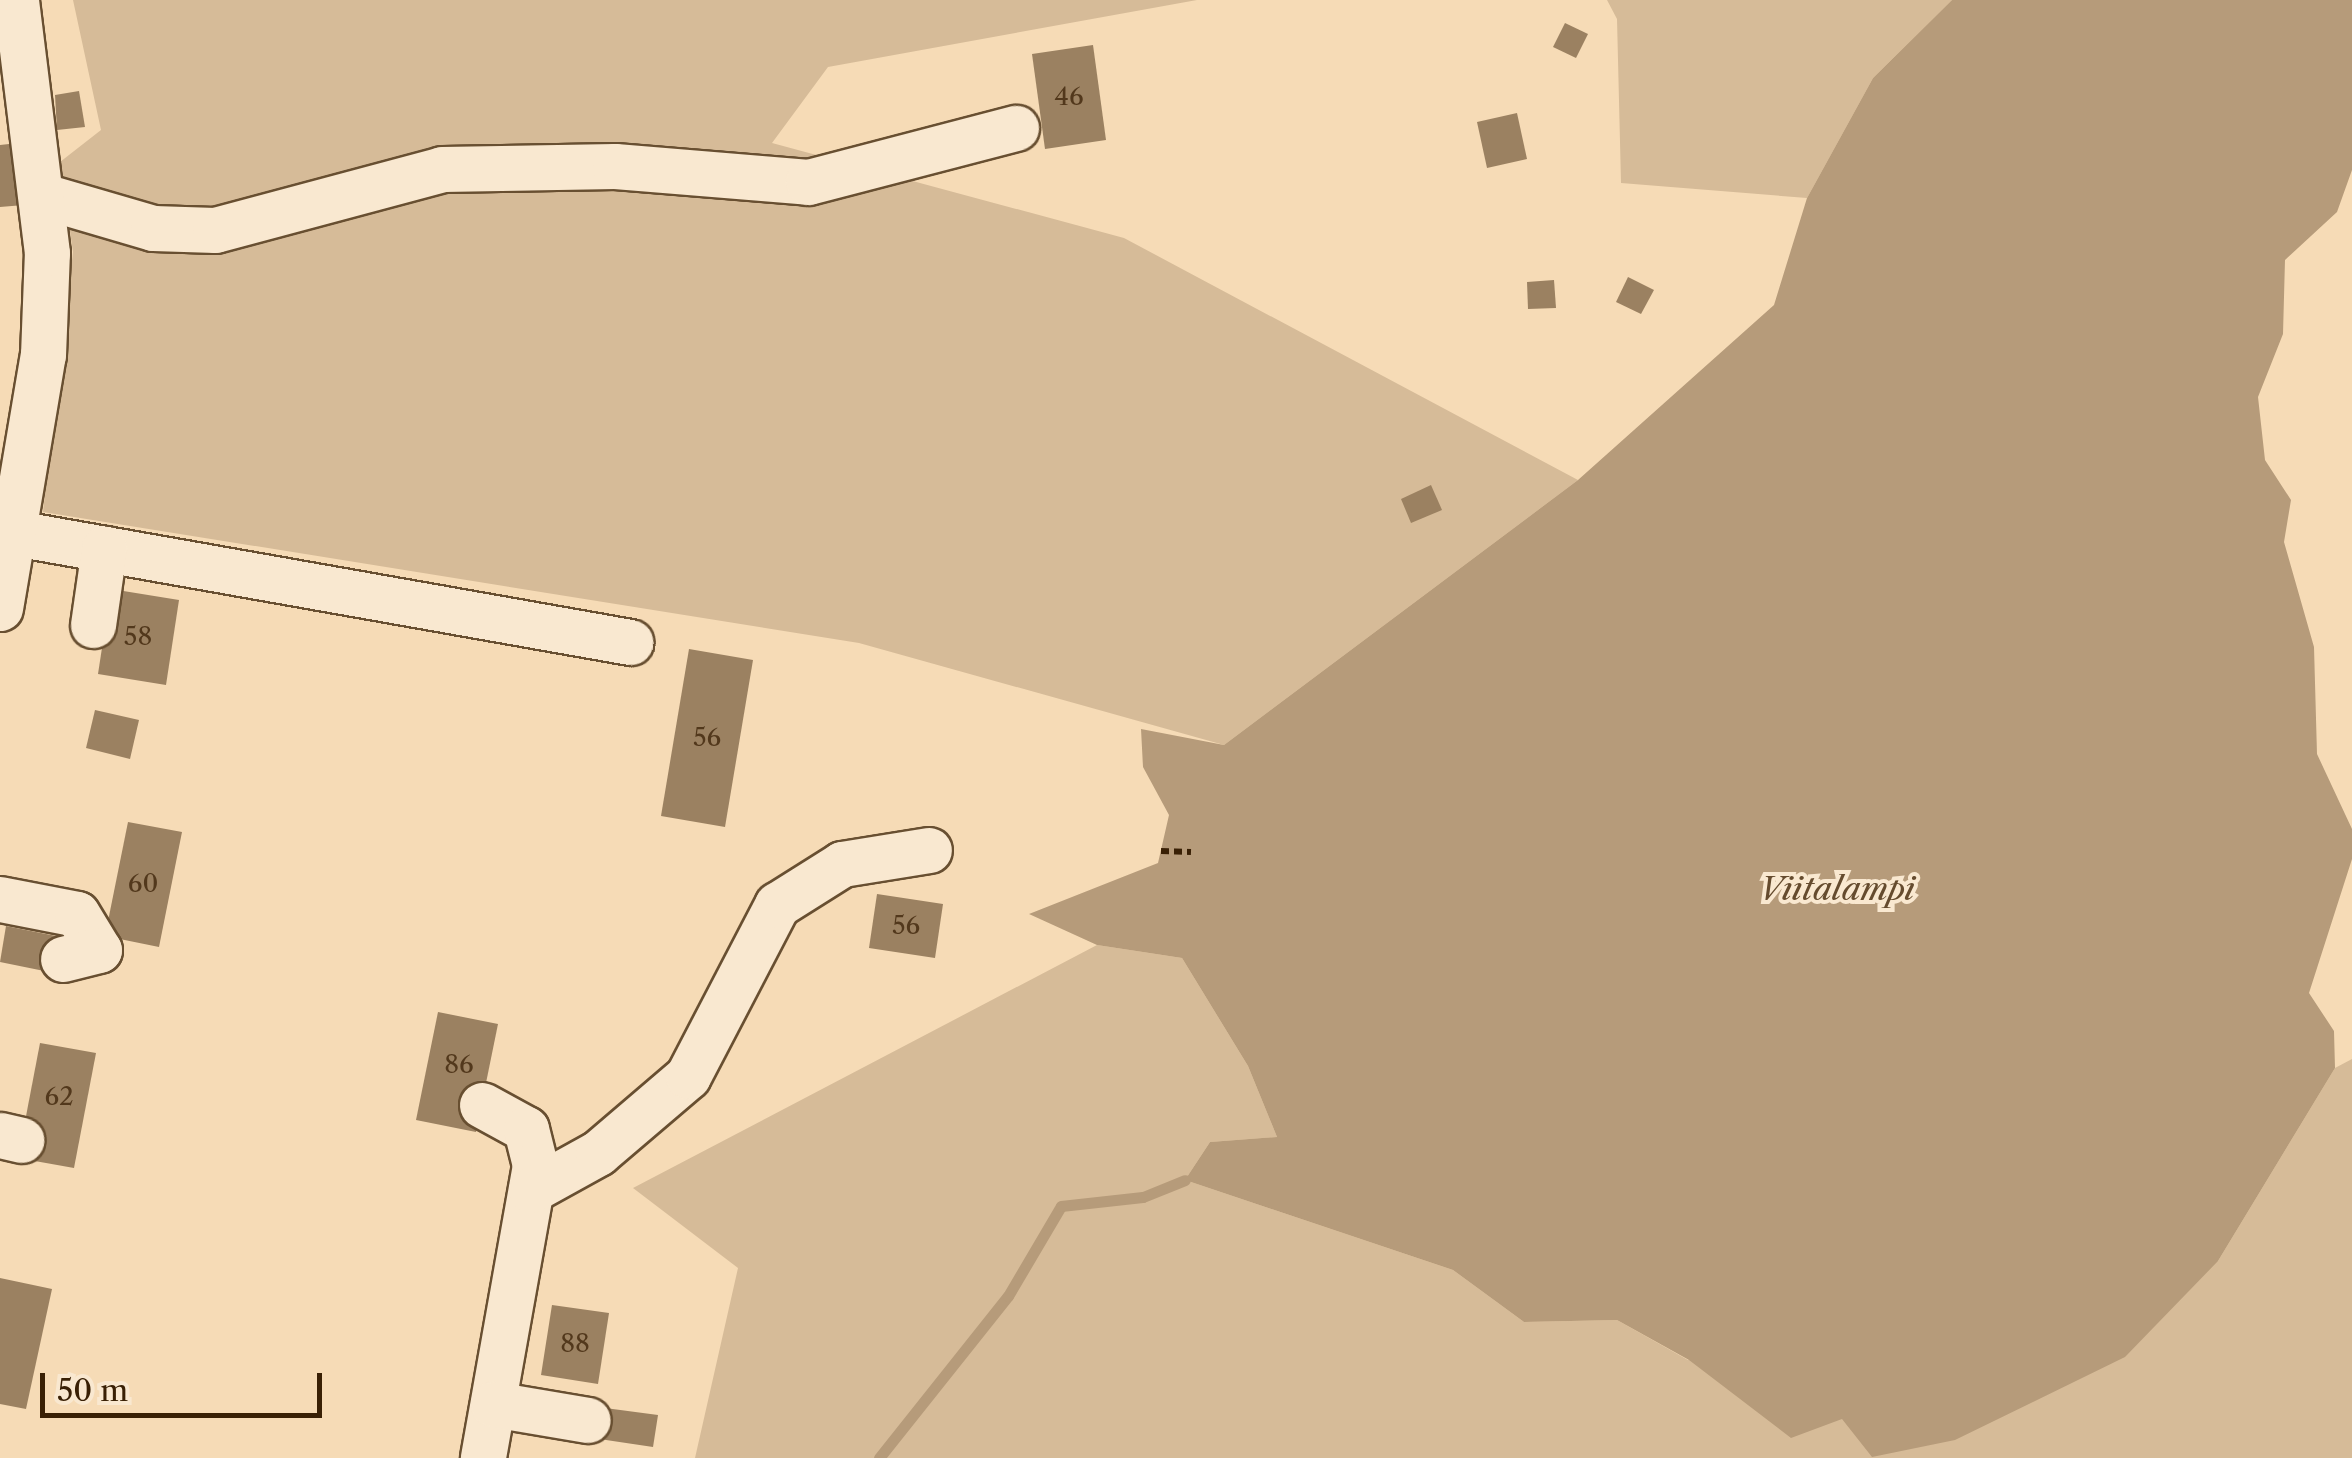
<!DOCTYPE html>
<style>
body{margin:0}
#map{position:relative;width:2352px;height:1458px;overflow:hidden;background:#f6dbb6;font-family:"Libre Caslon Text",serif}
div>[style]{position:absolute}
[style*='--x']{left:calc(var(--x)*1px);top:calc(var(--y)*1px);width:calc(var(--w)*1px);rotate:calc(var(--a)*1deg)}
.green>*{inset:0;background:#d6bb98}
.water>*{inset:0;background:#b69b7a}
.stream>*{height:11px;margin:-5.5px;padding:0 5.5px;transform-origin:5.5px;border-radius:5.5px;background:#b69b7a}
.building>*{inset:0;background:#9b8161}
.path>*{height:6px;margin-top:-3px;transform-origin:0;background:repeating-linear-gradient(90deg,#392005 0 8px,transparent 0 13px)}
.roads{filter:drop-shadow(2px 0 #684f31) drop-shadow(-2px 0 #684f31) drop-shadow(0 2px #684f31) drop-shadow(0 -2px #684f31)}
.minor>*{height:45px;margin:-22.5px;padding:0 22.5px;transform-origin:22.5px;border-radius:22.5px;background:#f9e8d0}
span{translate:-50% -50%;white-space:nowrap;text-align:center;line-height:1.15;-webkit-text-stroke:8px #f9e8d0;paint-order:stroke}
.number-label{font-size:25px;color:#52381c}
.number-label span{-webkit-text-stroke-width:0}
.water-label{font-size:32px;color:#654b2e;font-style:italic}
.scale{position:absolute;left:40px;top:1373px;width:282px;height:45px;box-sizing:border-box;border:5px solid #392005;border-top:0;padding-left:12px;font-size:30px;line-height:35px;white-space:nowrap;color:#392005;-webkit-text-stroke:8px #f9e8d0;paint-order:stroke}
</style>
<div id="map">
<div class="green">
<div style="clip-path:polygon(73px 0,1197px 0,828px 67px,772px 143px,1124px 238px,1578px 480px,1224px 745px,859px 643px,43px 512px,73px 252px,60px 162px,101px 130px)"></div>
<div style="clip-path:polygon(1607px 0,1952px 0,1873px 78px,1807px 198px,1621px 183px,1617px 19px)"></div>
<div style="clip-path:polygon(1097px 945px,1182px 958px,1248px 1066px,1277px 1137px,1210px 1142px,1185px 1180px,1453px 1270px,1524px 1322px,1617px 1320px,1688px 1360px,2218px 1261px,2335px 1068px,2352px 1059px,2352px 1458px,695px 1458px,738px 1268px,633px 1188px)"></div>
</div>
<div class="water">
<div style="clip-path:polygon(1952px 0,2352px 0,2352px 170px,2337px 212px,2285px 260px,2283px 334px,2258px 397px,2265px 460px,2291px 500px,2284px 542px,2314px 647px,2317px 754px,2352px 829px,2352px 859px,2309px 993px,2334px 1031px,2335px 1068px,2218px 1261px,2125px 1357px,1955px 1440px,1872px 1457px,1842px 1419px,1791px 1438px,1689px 1360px,1617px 1320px,1524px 1322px,1453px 1270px,1185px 1180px,1210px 1142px,1277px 1137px,1248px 1066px,1182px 958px,1097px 945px,1029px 914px,1158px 863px,1169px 815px,1143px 767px,1141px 729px,1224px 745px,1578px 480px,1774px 305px,1807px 198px,1873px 78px)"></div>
</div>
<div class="stream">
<div style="--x:879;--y:1458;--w:207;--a:-51.5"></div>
<div style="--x:1008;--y:1296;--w:104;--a:-59.5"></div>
<div style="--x:1061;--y:1206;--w:82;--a:-6.3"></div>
<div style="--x:1143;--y:1197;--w:45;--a:-22"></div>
</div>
<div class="building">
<div style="clip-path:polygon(1565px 23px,1588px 34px,1576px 58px,1553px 47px)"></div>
<div style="clip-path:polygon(1093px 45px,1106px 140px,1045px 149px,1032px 54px)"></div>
<div style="clip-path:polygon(79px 91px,85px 127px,57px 130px,55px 95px)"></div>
<div style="clip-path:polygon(1517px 113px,1527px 159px,1487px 168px,1477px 122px)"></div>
<div style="clip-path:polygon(18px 143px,24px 205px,0 207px,0 145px)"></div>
<div style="clip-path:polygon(1628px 277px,1654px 290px,1641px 314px,1616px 302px)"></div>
<div style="clip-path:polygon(1554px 280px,1556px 308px,1528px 309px,1527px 282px)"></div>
<div style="clip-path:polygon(1431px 485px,1442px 510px,1411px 523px,1401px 499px)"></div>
<div style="clip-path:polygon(111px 589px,179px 600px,166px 685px,98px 674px)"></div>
<div style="clip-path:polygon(689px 649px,753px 660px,725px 827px,661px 816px)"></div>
<div style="clip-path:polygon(95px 710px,139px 720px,130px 759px,86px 748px)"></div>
<div style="clip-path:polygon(128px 822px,182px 832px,159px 947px,105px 936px)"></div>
<div style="clip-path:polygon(877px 894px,943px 904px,935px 958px,869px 948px)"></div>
<div style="clip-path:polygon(6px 926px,66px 938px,59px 974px,0 962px)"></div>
<div style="clip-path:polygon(438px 1012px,498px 1024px,476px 1132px,416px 1120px)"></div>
<div style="clip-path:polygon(40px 1043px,96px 1053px,74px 1168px,18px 1158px)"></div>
<div style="clip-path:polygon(0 1278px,52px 1289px,26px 1409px,0 1404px)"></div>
<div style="clip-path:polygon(552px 1305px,609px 1313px,598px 1384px,541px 1375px)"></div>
<div style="clip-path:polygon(590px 1406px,658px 1415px,653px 1447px,586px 1437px)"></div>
</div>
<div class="path">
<div style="--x:1161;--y:851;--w:30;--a:2"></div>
</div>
<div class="roads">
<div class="minor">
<div style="--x:47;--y:197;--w:110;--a:16.3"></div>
<div style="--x:153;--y:228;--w:62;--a:1.8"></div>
<div style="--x:215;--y:230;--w:235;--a:-15"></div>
<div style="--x:442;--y:169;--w:173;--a:-1"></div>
<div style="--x:615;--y:166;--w:194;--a:4.7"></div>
<div style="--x:808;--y:182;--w:215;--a:-14.6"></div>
<div style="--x:15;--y:533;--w:625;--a:10.05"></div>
<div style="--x:0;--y:608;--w:257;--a:-80.4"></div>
<div style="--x:43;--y:355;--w:102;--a:-87.8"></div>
<div style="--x:47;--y:253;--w:255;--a:-97"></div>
<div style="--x:93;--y:625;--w:77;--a:-81.8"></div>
<div style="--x:0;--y:899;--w:78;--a:11"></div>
<div style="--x:77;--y:914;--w:42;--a:58.6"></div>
<div style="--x:99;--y:950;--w:37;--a:166"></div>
<div style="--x:482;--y:1105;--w:50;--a:28.6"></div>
<div style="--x:526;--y:1129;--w:37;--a:76"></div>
<div style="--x:535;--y:1165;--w:298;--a:100.1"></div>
<div style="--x:0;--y:1135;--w:22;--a:13"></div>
<div style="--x:531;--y:1190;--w:77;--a:-28.9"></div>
<div style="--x:598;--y:1153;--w:118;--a:-40.5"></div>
<div style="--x:688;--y:1076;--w:193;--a:-62.5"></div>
<div style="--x:777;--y:905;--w:77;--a:-32.2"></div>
<div style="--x:842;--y:864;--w:88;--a:-9.1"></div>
<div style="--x:493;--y:1404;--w:96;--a:9.6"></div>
</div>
</div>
<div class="number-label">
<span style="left:1069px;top:97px">46</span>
<span style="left:138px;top:637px">58</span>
<span style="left:707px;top:738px">56</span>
<span style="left:143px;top:884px">60</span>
<span style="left:906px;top:926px">56</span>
<span style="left:459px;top:1065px">86</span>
<span style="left:59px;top:1097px">62</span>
<span style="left:575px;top:1344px">88</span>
</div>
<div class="water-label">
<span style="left:1837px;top:889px">Viitalampi</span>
</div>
<div class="scale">50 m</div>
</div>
